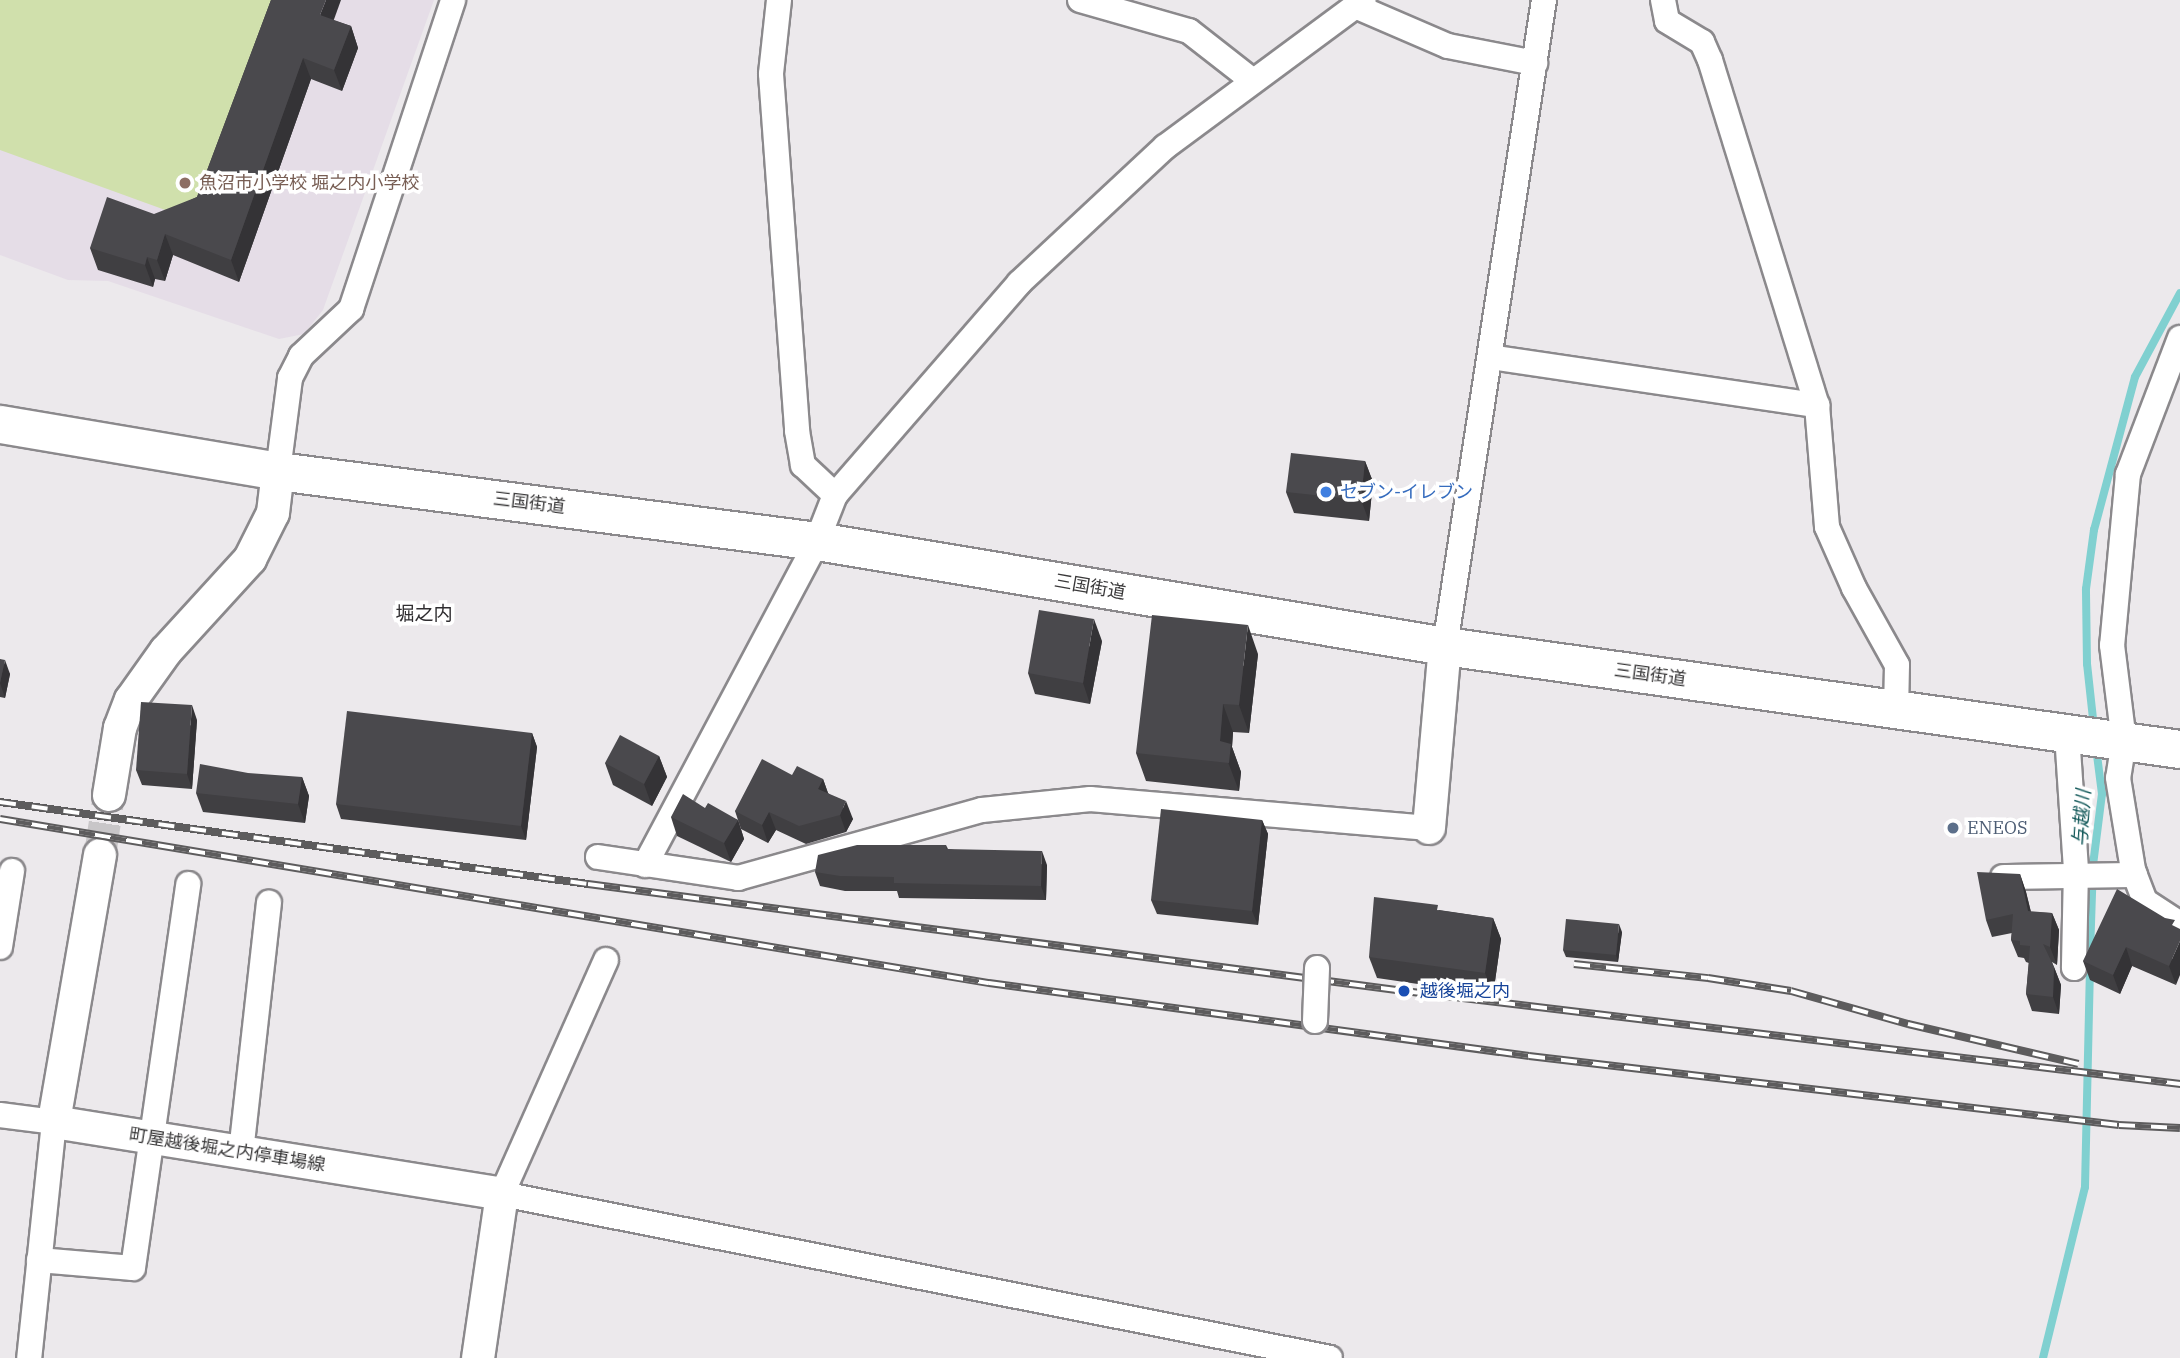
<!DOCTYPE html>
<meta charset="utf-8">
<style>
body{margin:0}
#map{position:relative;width:2180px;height:1358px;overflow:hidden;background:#ece9ec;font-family:"IBM Plex Serif","Noto Sans JP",serif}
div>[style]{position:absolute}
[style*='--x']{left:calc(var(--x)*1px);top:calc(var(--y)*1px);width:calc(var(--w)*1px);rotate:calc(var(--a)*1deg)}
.built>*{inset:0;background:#e5dde7}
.green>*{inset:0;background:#d0e0ac}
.stream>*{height:8px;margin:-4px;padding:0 4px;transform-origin:4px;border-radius:4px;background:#80d0d0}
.major-tunnel>*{height:32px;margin-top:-16px;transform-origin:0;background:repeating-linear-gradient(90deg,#c8c6c8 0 32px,transparent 0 48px)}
.roads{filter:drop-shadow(2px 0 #8b898c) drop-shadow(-2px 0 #8b898c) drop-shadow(0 2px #8b898c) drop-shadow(0 -2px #8b898c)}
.minor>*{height:24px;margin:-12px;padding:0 12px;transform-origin:12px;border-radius:12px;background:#fff}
.major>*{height:32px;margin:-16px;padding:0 16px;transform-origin:16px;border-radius:16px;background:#fff}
.highway>*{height:37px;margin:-18.5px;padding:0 18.5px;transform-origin:18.5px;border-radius:18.5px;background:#fff}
.rail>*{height:8px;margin-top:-4px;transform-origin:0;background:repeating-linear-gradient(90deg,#fff 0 16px,#5d5c5d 0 32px);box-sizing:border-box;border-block:2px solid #5d5c5d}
.bridges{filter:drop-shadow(2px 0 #8b898c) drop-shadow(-2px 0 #8b898c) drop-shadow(0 2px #8b898c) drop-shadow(0 -2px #8b898c)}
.minor-bridge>*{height:24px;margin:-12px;padding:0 12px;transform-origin:12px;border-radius:12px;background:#fff}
.wall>*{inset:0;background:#403f42}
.shaded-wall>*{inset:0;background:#343336}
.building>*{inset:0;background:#4a494d}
.dots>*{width:19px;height:19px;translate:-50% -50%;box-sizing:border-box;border:4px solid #fff;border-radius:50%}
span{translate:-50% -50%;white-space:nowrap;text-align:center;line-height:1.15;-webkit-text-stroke:7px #fff;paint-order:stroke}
.education-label{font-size:18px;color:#785e54}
.left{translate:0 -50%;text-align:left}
.shop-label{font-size:18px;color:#366cbe}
.street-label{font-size:18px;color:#3a393a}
.service-label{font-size:18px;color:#4e5e75}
.transit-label{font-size:18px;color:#164399}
.neighbourhood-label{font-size:19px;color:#2f2d30}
.water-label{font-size:19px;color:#0f5657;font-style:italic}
</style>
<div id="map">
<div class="built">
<div style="clip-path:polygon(0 0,434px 0,323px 310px,304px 334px,279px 339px,108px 281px,68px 280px,0 255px)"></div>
</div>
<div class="green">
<div style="clip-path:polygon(0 0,274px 0,199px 202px,168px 211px,0 150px)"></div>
</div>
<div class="stream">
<div style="--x:2094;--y:728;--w:64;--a:-96.2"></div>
<div style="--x:2087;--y:664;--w:75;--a:-90.8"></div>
<div style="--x:2086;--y:589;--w:60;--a:-82.3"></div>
<div style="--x:2094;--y:530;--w:158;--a:-75"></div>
<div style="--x:2135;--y:377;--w:95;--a:-61.8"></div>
<div style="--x:2090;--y:954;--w:89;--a:-88.1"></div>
<div style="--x:2093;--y:865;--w:72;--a:-82.8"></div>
<div style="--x:2102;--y:794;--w:47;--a:-97.3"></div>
<div style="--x:2043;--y:1358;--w:176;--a:-76.2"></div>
<div style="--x:2085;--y:1187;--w:216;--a:-88.7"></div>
</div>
<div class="major-tunnel">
<div style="--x:100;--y:855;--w:61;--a:-81.5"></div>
</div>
<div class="roads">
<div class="minor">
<div style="--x:779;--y:0;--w:74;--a:96.2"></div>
<div style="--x:771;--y:74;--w:358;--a:85.8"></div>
<div style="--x:797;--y:431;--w:35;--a:80"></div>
<div style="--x:803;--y:465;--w:44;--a:43.2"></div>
<div style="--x:1080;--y:0;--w:113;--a:15.9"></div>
<div style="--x:1189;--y:31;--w:81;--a:38"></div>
<div style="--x:1663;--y:0;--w:21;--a:79"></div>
<div style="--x:1667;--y:21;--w:41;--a:31"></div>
<div style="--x:1702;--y:42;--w:20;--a:66"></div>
<div style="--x:1710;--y:60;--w:361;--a:72.8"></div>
<div style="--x:1817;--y:405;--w:122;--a:85.3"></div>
<div style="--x:1827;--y:527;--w:67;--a:66.1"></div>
<div style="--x:1854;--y:588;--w:88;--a:60.8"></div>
<div style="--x:1897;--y:665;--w:46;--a:91.2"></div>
<div style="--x:1355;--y:6;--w:101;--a:23.3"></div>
<div style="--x:1448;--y:46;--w:89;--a:11.1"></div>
<div style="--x:2180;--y:338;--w:146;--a:110.9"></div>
<div style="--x:2128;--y:474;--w:172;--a:95.3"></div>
<div style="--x:2112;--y:645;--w:97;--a:82.9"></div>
<div style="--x:2124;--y:741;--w:37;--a:99"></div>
<div style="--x:2118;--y:778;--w:93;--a:80.7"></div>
<div style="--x:2133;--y:870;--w:33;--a:69"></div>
<div style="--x:2145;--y:901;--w:42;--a:33.3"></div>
<div style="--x:1490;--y:357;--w:331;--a:8.4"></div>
<div style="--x:278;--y:471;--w:94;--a:-82.6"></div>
<div style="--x:290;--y:378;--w:25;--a:-63"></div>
<div style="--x:301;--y:356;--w:69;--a:-43.2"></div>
<div style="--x:351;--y:309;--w:325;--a:-71.7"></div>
<div style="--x:1445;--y:646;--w:654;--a:-81.29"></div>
<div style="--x:2067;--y:734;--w:135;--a:86.2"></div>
<div style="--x:2076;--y:869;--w:99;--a:91.2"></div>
<div style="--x:598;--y:857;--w:142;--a:8.5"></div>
<div style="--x:738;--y:878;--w:253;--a:-15.6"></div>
<div style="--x:982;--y:810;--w:109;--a:-5.8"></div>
<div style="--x:1090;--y:799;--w:340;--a:4.9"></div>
<div style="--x:645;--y:865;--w:367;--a:-62"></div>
<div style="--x:817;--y:541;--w:49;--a:-68.6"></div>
<div style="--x:835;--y:495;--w:281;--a:-49"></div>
<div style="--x:1019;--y:283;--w:200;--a:-43"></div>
<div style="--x:1165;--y:147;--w:247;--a:-36.5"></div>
<div style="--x:2003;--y:877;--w:132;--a:-0.9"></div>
<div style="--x:0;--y:947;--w:77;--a:-81"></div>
<div style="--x:606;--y:960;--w:256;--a:114"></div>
<div style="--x:502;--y:1194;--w:844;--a:11.2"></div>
<div style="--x:0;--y:1115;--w:54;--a:7.4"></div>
<div style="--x:54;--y:1122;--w:237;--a:96"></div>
<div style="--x:241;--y:1152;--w:251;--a:-83.6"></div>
<div style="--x:39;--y:1260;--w:94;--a:4.9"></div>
<div style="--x:133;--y:1268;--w:388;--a:-81.8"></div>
</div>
<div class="major">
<div style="--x:109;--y:795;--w:68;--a:-80.7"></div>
<div style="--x:120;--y:728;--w:30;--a:-69"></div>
<div style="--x:131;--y:700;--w:60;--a:-54.5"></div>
<div style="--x:166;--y:651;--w:125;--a:-47.6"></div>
<div style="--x:250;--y:559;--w:51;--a:-63.4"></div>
<div style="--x:273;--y:513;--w:42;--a:-83.2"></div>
<div style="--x:1429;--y:828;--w:183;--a:-85"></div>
<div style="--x:100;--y:855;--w:271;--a:99.8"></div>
<div style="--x:54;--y:1122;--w:454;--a:9.1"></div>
<div style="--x:502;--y:1194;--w:166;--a:98.3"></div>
</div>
<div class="highway">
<div style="--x:0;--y:424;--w:282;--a:9.6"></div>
<div style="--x:278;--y:471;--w:544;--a:7.4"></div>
<div style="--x:817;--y:541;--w:637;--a:9.49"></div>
<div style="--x:1445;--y:646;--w:742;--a:7.98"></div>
</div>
</div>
<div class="rail">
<div style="--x:0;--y:802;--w:594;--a:7.94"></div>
<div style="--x:588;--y:884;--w:823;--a:7.47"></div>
<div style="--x:1404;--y:991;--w:782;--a:6.83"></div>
<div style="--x:0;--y:819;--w:1003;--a:9.42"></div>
<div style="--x:989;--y:983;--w:545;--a:7.7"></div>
<div style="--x:1529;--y:1056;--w:594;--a:6.67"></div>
<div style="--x:2119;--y:1125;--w:61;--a:2.8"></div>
<div style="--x:1574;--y:964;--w:135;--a:6"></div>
<div style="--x:1708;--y:978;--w:84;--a:8.9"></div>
<div style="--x:1791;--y:991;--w:122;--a:15.8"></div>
<div style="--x:1908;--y:1024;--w:175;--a:13.2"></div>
</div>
<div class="bridges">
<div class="minor-bridge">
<div style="--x:1315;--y:1021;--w:53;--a:-87.8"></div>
</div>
</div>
<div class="wall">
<div style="clip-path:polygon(271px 0,351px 26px,358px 48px,342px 91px,311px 79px,239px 282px,173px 255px,165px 281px,155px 279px,153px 287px,98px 270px,90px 248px,197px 197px)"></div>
<div style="clip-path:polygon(1365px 461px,1373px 482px,1369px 521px,1294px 513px,1286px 492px)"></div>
<div style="clip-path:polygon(1102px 641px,1090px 704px,1035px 694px,1028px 673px)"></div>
<div style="clip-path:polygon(1258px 654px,1249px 733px,1233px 732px,1232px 747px,1241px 772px,1239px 791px,1146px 781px,1136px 753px)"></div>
<div style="clip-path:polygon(0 659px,10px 674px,5px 698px,0 697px)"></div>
<div style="clip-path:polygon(197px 720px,192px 789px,142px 785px,136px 770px)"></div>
<div style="clip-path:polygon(532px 733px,537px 747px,526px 840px,341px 819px,336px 804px)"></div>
<div style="clip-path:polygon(659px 756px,667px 777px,652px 806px,613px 785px,605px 763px)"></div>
<div style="clip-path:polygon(792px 775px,823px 779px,828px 793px,853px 819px,846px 832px,806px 844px,776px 830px,768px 843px,741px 829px,735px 811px)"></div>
<div style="clip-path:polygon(302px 777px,309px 796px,305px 823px,203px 812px,196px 793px)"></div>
<div style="clip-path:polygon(705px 808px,738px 820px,744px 839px,731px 862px,677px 836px,671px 817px)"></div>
<div style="clip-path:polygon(1262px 820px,1268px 834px,1258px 925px,1157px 914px,1151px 900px)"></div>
<div style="clip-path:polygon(946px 845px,948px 849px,1047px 865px,1046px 900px,899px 898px,897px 891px,845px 891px,820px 886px,815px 872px)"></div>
<div style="clip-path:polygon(2020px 874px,2026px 892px,2031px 912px,2052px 913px,2059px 930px,2057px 965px,2052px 962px,2061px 985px,2059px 1014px,2032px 1011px,2026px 994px,2029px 963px,2026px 962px,2024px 958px,2018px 957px,2011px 940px,2012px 933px,1992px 937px,1986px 920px)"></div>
<div style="clip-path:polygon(1439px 910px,1493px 918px,1501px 939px,1493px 995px,1377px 978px,1369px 957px)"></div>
<div style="clip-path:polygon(2165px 918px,2176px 985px,2132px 966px,2120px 994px,2090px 980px,2083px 961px)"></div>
<div style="clip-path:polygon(1622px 932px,1618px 962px,1566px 957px,1563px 950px)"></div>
</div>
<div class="shaded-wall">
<div style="clip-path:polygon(326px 0,341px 0,328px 36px,320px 15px)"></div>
<div style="clip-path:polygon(351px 26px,358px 48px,342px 91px,334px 70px)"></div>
<div style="clip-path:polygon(303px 58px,311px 79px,239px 282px,231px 260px)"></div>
<div style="clip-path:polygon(165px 234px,173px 255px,165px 281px,157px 260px)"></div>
<div style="clip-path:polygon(147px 257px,155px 279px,153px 287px,145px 265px)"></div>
<div style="clip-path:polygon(1365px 461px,1373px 482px,1369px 521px,1361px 500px)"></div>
<div style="clip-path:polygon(1094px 619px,1102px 641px,1090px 704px,1083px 683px)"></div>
<div style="clip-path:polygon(1248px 625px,1258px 654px,1249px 733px,1239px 705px)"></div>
<div style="clip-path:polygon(5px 660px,10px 674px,5px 698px,0 683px)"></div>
<div style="clip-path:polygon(1223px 704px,1233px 732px,1232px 747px,1241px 772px,1239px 791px,1220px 741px)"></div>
<div style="clip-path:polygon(192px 705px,197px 720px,192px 789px,187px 774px)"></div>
<div style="clip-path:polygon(532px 733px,537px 747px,526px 840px,521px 826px)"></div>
<div style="clip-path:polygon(659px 756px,667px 777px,652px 806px,644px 784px)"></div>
<div style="clip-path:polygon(302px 777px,309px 796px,305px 823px,298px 804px)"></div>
<div style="clip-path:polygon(823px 779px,829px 796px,818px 789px)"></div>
<div style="clip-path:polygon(846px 801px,853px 819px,846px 832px,840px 815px)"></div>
<div style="clip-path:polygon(769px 812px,776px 830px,768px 843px,762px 825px)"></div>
<div style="clip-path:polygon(738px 820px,744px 839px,731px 862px,724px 843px)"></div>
<div style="clip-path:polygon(1262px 820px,1268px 834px,1258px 925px,1252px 911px)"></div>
<div style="clip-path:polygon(1042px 851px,1047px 865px,1046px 900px,1041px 886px)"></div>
<div style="clip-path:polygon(2020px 874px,2026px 892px,2035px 929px,2028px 911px)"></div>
<div style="clip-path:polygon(2052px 913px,2059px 930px,2057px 965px,2050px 947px)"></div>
<div style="clip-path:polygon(1493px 918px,1501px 939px,1493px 995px,1485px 973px)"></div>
<div style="clip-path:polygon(1619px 924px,1622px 932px,1618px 962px,1616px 955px)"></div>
<div style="clip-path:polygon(2180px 941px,2180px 975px,2176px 985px,2169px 966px)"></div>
<div style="clip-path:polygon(2126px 947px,2132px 966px,2120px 994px,2113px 975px)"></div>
<div style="clip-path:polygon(2054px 967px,2061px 985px,2059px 1014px,2053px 997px)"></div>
</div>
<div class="building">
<div style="clip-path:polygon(271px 0,326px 0,320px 15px,351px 26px,334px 70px,303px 58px,231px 260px,165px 234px,157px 260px,147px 257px,145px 265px,90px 248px,107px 197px,154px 214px,197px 197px)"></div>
<div style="clip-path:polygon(1291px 453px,1365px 461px,1361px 500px,1286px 492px)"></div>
<div style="clip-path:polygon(1039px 610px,1094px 619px,1083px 683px,1028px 673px)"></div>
<div style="clip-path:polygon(1152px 615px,1248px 625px,1239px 705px,1223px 704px,1220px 741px,1231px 744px,1229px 763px,1136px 753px)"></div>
<div style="clip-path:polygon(0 659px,5px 660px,0 683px)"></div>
<div style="clip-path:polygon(141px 702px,192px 705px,187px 774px,136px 770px)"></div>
<div style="clip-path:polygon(347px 711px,532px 733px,521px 826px,336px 804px)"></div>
<div style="clip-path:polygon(620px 735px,659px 756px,644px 784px,605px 763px)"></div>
<div style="clip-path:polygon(762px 759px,792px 775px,797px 766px,823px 779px,818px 789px,846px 801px,840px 815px,799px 826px,769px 812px,762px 825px,735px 811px)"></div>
<div style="clip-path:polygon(200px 764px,248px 773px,302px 777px,298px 804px,196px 793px)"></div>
<div style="clip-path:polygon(683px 794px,705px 808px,708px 803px,738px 820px,724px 843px,671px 817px)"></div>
<div style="clip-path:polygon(1161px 809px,1262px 820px,1252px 911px,1151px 900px)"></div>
<div style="clip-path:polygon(857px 845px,946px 845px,946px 849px,1042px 851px,1041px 886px,894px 883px,894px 877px,840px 876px,815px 872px,818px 855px)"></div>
<div style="clip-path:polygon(1977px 872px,2020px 874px,2028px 911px,2052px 913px,2050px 947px,2043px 944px,2054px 967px,2053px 997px,2026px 994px,2030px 946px,2020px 945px,2020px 941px,2011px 940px,2013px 914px,1986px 920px)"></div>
<div style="clip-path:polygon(2117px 889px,2165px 918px,2175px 920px,2172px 925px,2180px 929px,2180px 941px,2169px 966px,2126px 947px,2113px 975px,2083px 961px)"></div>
<div style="clip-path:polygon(1374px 897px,1438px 905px,1437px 910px,1493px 918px,1485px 973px,1369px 957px)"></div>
<div style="clip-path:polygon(1566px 919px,1619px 924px,1616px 955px,1563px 950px)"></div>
</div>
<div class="dots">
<div style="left:185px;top:183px;background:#8d6e63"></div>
<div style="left:1326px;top:492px;background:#3f7fe0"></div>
<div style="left:1953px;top:828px;background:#5c6f8a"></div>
<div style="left:1404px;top:991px;background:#1a4fb4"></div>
</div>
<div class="education-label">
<span class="left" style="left:199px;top:183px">魚沼市小学校 堀之内小学校</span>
</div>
<div class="shop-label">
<span class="left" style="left:1340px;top:492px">セブン-イレブン</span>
</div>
<div class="street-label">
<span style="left:529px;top:503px;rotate:7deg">三国街道</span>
<span style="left:1090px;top:587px;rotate:10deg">三国街道</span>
<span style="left:1650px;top:675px;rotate:8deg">三国街道</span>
<span style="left:227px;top:1150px;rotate:9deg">町屋越後堀之内停車場線</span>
</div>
<div class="service-label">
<span class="left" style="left:1967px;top:828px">ENEOS</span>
</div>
<div class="transit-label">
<span class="left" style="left:1420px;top:991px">越後堀之内</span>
</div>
<div class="neighbourhood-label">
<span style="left:424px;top:614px">堀之内</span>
</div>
<div class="water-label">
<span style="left:2082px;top:818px;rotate:-86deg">与越川</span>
</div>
</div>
